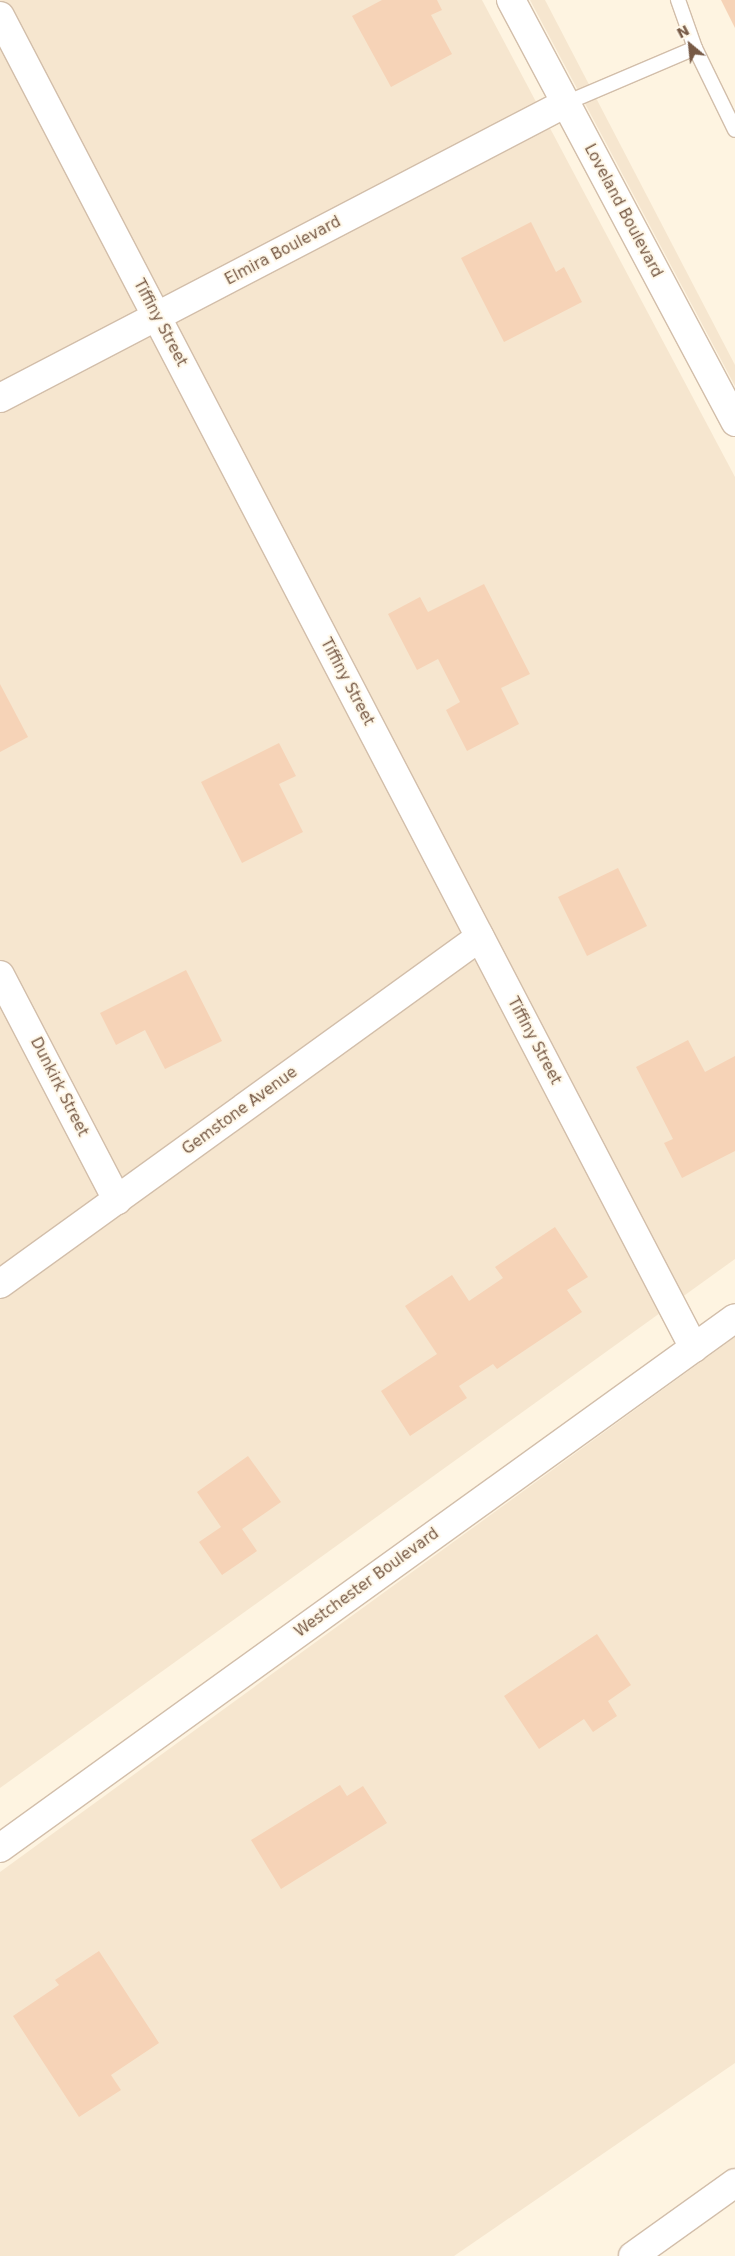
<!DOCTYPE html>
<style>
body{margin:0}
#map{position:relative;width:735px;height:2256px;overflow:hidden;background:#fef4e1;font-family:"DejaVu Sans",sans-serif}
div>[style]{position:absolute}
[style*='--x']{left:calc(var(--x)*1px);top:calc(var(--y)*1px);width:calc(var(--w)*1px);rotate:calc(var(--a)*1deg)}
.residential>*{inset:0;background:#f6e6cf}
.building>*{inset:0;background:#f6d3b7}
.roads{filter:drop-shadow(1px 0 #d2beaa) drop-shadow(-1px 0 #d2beaa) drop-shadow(0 1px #d2beaa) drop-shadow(0 -1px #d2beaa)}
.service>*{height:14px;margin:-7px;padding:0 7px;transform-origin:7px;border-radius:7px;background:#fff}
.minor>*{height:28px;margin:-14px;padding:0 14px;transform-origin:14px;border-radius:14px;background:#fff}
span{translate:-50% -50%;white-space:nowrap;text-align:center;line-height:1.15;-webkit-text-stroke:4px #fff8e9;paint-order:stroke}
.street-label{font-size:15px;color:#775a46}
.north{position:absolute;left:665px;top:20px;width:50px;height:50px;-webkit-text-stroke:4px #fff8e9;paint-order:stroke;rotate:332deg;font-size:14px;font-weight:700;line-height:20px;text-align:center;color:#775a46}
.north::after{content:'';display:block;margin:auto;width:18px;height:22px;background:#775a46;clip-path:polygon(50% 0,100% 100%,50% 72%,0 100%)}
</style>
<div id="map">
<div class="residential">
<div style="clip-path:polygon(0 0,482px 0,735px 477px,735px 1259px,0 1788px)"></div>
<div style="clip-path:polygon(530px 0,545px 0,735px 365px,735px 386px)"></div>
<div style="clip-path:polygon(735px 1337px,735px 2063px,454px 2256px,0 2256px,0 1872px)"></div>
</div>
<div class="building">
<div style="clip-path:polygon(382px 0,437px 0,442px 10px,431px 15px,452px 54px,391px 87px,352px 16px)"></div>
<div style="clip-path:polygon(721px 0,735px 0,735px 28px)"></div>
<div style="clip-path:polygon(531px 222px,556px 272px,564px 267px,582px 302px,504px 342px,461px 258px)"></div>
<div style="clip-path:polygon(484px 584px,530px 674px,501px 688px,519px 724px,467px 751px,446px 710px,460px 702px,438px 659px,417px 670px,388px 614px,420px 597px,428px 612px)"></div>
<div style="clip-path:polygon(0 684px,28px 737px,0 752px)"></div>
<div style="clip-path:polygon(279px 743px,296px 776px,279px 784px,303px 832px,242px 863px,201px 782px)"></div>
<div style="clip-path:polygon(618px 868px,647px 926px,587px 956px,558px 897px)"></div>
<div style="clip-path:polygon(186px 970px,222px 1041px,165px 1069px,145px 1030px,116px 1045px,100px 1013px)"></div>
<div style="clip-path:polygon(688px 1040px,705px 1072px,735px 1056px,735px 1151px,682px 1178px,664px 1143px,673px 1139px,636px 1067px)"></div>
<div style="clip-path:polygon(555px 1227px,588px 1277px,567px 1290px,582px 1312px,497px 1369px,493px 1364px,459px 1386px,467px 1398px,410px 1436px,381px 1391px,437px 1354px,405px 1306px,452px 1275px,469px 1301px,503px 1278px,495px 1267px)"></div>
<div style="clip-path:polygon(248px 1456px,281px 1502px,242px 1529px,257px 1551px,222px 1575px,199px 1542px,221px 1527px,197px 1492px)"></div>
<div style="clip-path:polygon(597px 1634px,631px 1685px,608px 1701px,617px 1716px,593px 1732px,584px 1719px,539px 1749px,504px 1696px)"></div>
<div style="clip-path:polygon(340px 1785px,347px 1796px,363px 1786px,387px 1823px,281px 1889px,251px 1840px)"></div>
<div style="clip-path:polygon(99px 1951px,159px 2043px,111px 2075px,121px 2090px,79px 2117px,13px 2016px,59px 1985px,55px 1980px)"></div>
</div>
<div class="roads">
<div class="service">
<div style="--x:695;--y:48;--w:91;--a:64"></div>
<div style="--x:566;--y:103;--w:140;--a:-23.1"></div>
<div style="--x:695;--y:48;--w:51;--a:-109.5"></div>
</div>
<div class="minor">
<div style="--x:511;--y:0;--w:478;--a:62"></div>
<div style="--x:0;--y:16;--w:1502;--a:62.48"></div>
<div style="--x:0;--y:398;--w:638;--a:-27.53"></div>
<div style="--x:0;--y:975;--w:254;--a:62.5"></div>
<div style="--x:0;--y:1284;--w:592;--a:-35.86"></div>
<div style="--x:0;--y:1848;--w:906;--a:-35.79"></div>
<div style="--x:633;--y:2256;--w:125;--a:-35.6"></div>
</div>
</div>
<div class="street-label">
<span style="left:623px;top:211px;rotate:62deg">Loveland Boulevard</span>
<span style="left:283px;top:251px;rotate:-28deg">Elmira Boulevard</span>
<span style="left:160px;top:323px;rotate:62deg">Tiffiny Street</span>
<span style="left:347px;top:682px;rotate:62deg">Tiffiny Street</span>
<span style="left:534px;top:1041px;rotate:62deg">Tiffiny Street</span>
<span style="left:59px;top:1087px;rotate:63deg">Dunkirk Street</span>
<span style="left:240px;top:1111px;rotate:-36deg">Gemstone Avenue</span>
<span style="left:367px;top:1583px;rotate:-36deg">Westchester Boulevard</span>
</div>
<div class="north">N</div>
</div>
